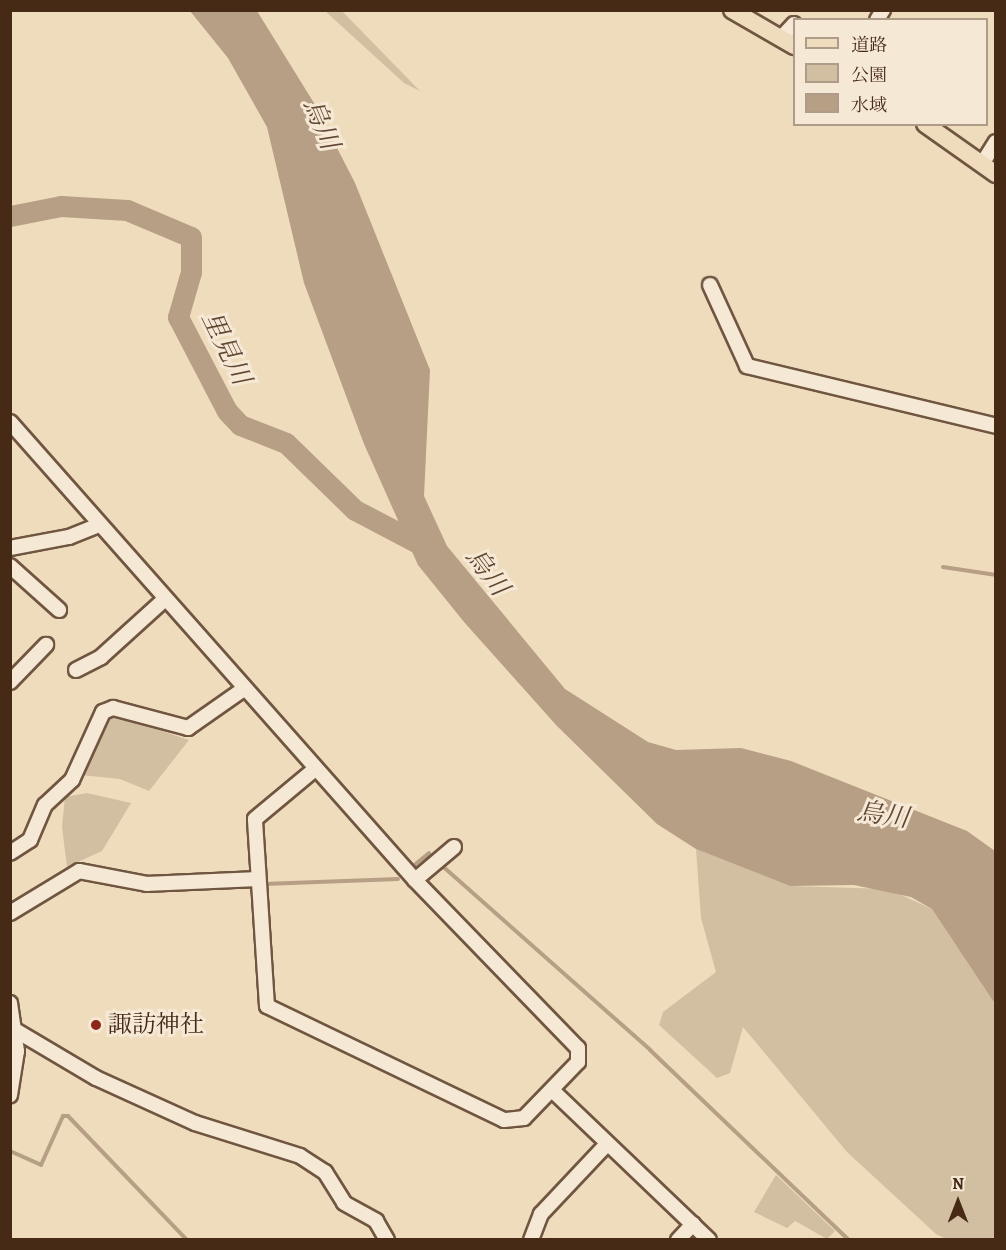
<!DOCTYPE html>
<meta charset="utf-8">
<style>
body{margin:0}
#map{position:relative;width:1006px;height:1250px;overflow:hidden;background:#efdcbd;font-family:Alegreya,"Noto Serif JP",serif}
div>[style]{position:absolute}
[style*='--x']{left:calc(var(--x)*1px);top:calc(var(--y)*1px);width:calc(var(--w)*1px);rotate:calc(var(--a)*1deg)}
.green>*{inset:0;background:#d2bea1}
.water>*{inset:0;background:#b69f84}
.stream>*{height:4px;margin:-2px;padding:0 2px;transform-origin:2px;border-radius:2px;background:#b69f84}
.river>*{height:21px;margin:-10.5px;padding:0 10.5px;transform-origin:10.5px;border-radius:10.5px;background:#b69f84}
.roads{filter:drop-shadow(2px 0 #705640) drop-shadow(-2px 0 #705640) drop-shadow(0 2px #705640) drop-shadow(0 -2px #705640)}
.minor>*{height:14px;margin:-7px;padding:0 7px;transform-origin:7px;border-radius:7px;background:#f5e8d4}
.major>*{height:16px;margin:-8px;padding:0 8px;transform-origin:8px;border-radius:8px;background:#efdcbd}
.dots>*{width:16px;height:16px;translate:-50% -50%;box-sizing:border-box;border:3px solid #f5e8d4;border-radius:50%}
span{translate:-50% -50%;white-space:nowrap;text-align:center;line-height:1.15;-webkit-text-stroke:6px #f5e8d4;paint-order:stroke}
.poi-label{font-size:24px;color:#462a16}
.left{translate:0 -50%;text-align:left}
.water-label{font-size:26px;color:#624732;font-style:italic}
.frame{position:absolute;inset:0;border:12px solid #462a16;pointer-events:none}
.legend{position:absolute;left:793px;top:18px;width:195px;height:108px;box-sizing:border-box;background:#f5e8d4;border:2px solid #af9c88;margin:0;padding:8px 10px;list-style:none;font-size:18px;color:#462a16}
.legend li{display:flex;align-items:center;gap:12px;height:30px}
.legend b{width:30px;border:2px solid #af9c88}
.north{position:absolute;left:928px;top:1172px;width:60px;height:60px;-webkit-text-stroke:4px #f5e8d4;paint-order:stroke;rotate:0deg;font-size:16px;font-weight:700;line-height:24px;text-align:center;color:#462a16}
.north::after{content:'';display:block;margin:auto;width:21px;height:27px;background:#462a16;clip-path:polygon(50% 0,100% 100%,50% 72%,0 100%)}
</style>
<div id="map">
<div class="green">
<div style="clip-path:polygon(325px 11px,342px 11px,420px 91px,404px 83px)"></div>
<div style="clip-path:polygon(114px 715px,189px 740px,149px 791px,120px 779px,81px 775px,107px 718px)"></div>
<div style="clip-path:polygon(87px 793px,131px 803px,102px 851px,67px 867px,62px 827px,65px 797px)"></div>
<div style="clip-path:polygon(696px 849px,790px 886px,888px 889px,932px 909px,995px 1004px,995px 1239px,946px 1239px,936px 1234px,847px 1152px,743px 1027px,730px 1073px,717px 1078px,659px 1025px,663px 1012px,716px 972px,701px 918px)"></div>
<div style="clip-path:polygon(776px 1175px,835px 1231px,827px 1239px,795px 1221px,787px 1228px,754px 1212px)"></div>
</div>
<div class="water">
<div style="clip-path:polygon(190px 11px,257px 11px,314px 103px,355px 183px,430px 370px,424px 496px,447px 546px,565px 689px,648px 742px,676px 750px,741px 748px,791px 761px,967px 831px,995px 851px,995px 1004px,932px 909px,911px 897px,854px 885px,790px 886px,696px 849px,657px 824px,557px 726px,464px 622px,418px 565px,364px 444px,304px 283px,267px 127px,228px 58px)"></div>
</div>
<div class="stream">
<div style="--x:943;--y:567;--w:54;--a:8.6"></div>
<div style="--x:439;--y:863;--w:282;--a:41.5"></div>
<div style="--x:650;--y:1050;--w:275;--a:43.7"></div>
<div style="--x:412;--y:867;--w:22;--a:-39"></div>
<div style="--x:264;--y:884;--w:134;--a:-2.1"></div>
<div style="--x:10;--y:1151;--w:34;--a:24"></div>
<div style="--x:41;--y:1165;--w:54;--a:-65.8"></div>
<div style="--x:63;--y:1116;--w:5;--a:0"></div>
<div style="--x:68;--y:1116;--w:172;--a:46.2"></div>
</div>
<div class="river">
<div style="--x:10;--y:216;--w:52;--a:-11.1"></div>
<div style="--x:61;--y:206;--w:66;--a:3.5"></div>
<div style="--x:127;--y:210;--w:69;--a:22.9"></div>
<div style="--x:191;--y:237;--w:35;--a:90"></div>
<div style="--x:191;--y:272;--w:47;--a:106.1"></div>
<div style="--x:178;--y:317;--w:106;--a:62.5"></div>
<div style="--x:227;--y:411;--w:19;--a:47"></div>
<div style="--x:240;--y:425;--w:49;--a:21.4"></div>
<div style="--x:286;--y:443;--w:96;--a:44.2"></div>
<div style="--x:355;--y:510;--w:88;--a:27.7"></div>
</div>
<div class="roads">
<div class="minor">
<div style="--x:877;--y:20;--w:12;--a:-59"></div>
<div style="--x:781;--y:38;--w:19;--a:-47"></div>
<div style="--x:982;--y:164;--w:26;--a:-58"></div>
<div style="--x:710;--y:285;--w:89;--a:65.4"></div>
<div style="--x:747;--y:366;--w:256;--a:13.5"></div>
<div style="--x:10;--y:422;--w:611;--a:48.51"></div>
<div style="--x:415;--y:880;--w:234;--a:45.9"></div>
<div style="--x:578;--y:1048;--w:14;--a:90"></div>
<div style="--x:578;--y:1062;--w:78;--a:134"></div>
<div style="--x:524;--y:1118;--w:20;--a:174"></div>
<div style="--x:504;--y:1120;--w:263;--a:-154.3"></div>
<div style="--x:267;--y:1006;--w:187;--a:-93.7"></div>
<div style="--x:255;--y:819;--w:78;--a:-39.8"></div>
<div style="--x:10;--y:548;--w:60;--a:-10.6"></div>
<div style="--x:69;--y:537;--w:31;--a:-22"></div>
<div style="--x:10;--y:566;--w:66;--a:41.9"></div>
<div style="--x:76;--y:670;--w:28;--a:-27"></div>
<div style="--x:101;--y:657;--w:86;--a:-42.2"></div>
<div style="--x:10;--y:682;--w:52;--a:-45.8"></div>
<div style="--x:10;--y:853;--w:24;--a:-33"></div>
<div style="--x:30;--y:840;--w:38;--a:-67"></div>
<div style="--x:45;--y:805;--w:37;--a:-43"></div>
<div style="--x:72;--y:780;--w:75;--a:-65.5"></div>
<div style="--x:103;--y:712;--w:11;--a:-22"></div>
<div style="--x:113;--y:708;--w:78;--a:14.9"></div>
<div style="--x:188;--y:728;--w:68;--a:-34.9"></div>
<div style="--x:415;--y:880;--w:51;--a:-40.2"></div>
<div style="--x:10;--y:913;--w:81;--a:-31.3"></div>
<div style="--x:79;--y:871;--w:69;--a:10.8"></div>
<div style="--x:147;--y:884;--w:110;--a:-2.6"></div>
<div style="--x:10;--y:1003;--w:49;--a:81.7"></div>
<div style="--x:17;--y:1051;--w:45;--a:99"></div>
<div style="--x:10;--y:1027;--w:100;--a:30.7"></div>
<div style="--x:96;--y:1078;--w:109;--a:24.4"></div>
<div style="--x:195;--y:1123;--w:110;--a:17.4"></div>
<div style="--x:300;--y:1156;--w:30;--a:33"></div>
<div style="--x:325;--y:1172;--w:36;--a:58"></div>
<div style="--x:344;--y:1203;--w:37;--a:29"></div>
<div style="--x:376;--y:1221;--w:22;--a:60"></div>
<div style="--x:552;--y:1090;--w:217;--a:43.7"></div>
<div style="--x:531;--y:1240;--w:28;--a:-69"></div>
<div style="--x:541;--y:1214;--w:96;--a:-46.7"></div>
<div style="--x:678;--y:1240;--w:22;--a:-47"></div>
</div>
<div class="major">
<div style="--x:732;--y:10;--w:72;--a:30.1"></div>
<div style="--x:925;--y:124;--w:87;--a:35.2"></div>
</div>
</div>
<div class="dots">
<div style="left:96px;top:1025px;background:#8f2418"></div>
</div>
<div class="poi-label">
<span class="left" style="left:108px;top:1025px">諏訪神社</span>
</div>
<div class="water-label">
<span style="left:321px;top:124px;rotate:67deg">烏川</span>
<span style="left:226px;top:348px;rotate:64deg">里見川</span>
<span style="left:487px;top:572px;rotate:53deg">烏川</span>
<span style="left:883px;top:815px;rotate:8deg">烏川</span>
</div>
<div class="frame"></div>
<ul class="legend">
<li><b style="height:8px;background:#efdcbd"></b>道路</li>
<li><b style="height:16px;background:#d2bea1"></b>公園</li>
<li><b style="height:16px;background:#b69f84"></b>水域</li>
</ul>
<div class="north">N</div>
</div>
